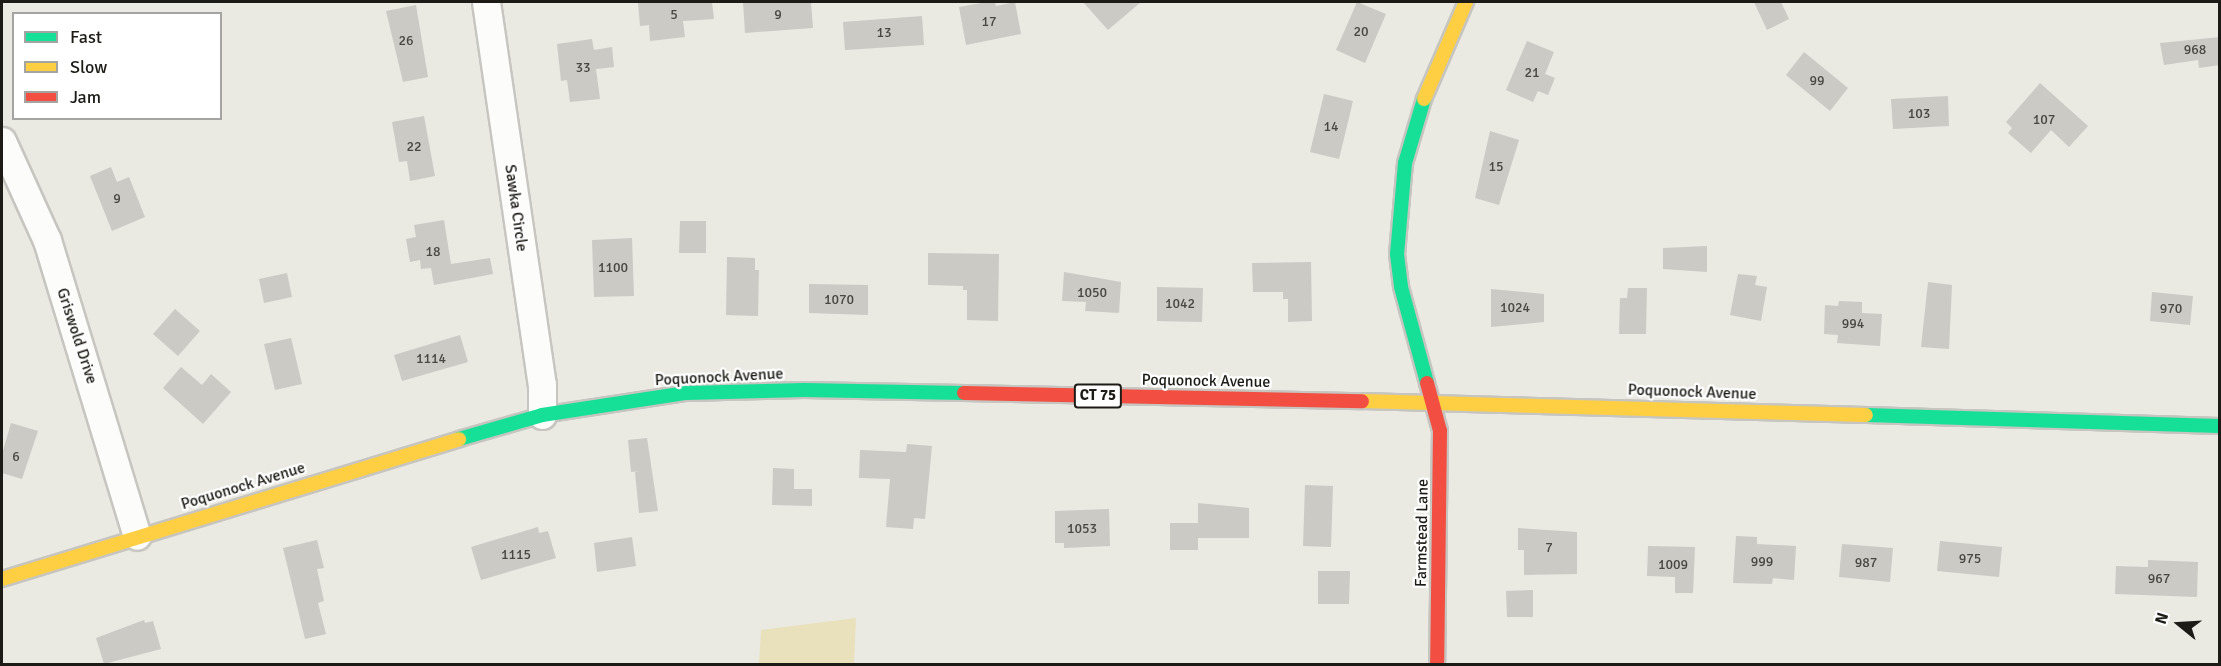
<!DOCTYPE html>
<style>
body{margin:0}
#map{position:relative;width:2221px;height:666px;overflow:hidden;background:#eae9e2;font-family:Signika,sans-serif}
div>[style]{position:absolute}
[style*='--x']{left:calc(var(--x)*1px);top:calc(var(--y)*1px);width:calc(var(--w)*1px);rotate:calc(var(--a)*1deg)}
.green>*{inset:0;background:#e9e1bc}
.building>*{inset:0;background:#cbcac4}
.roads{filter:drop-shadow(2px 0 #c6c5c0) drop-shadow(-2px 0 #c6c5c0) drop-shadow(0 2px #c6c5c0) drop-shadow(0 -2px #c6c5c0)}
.street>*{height:27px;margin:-13.5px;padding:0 13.5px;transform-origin:13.5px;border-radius:13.5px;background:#fcfcfb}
.fast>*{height:14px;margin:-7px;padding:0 7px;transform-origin:7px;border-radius:7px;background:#16e098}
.slow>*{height:14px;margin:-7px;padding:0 7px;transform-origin:7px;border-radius:7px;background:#ffcf43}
.jam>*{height:14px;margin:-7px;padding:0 7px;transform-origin:7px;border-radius:7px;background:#f24e42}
span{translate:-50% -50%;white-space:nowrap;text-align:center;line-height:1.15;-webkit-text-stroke:4.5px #fff;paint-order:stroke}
.number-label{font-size:14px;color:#484742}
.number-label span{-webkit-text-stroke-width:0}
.shield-label span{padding:2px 4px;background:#fff;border:2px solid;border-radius:4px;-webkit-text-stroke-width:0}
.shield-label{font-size:15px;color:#1c1b16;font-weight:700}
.street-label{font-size:16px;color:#1c1b16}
.frame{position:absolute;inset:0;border:3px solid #1c1b16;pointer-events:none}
.legend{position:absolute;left:12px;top:12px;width:210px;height:108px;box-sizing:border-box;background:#fff;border:2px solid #a4a4a2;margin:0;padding:8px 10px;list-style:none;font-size:18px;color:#1c1b16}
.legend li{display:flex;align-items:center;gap:12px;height:30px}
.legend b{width:30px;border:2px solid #a4a4a2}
.north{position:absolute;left:2149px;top:594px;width:60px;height:60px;-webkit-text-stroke:4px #fff;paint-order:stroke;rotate:288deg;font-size:16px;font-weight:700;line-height:24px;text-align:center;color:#1c1b16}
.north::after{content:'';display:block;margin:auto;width:21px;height:27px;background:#1c1b16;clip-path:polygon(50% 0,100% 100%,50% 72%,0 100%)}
</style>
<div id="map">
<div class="green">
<div style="clip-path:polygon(856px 618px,854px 664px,759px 664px,761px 630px)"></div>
</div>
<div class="building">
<div style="clip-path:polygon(638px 2px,712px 2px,714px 19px,683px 21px,685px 37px,650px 41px,649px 25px,640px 26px)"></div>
<div style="clip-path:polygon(743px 2px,811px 2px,813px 28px,745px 33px)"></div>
<div style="clip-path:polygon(987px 2px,995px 2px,996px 6px,1015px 2px,1021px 34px,966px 45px,959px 7px)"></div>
<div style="clip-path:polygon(1083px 2px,1141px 2px,1108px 30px)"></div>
<div style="clip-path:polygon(1357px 2px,1386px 14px,1365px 63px,1336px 50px)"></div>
<div style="clip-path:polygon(1754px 2px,1781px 2px,1789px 19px,1767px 30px)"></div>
<div style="clip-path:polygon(416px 5px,428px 77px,403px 82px,386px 11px)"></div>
<div style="clip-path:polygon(922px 16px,924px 45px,845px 50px,843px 22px)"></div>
<div style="clip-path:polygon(2220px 37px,2220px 65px,2199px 68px,2198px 60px,2164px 65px,2160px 43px)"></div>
<div style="clip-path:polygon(592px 39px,594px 50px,612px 47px,614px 67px,596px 69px,600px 99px,570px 102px,567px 80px,561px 81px,557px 44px)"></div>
<div style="clip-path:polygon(1527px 41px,1554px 52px,1545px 74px,1555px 78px,1548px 95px,1538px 91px,1533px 102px,1506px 90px)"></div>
<div style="clip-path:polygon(1804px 52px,1848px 88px,1830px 111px,1786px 75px)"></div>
<div style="clip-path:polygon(2040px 83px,2088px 126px,2069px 147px,2051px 130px,2031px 153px,2008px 133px,2012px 128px,2006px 122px)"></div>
<div style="clip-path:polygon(1324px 94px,1353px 101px,1339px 159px,1310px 152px)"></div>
<div style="clip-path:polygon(1948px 96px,1949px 126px,1893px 129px,1891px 99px)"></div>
<div style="clip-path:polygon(424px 116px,435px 176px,410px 181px,407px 161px,399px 162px,392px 122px)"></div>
<div style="clip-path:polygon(1490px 131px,1519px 140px,1499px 205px,1475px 198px)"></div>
<div style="clip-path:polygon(111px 167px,117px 182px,129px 177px,145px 217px,112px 231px,90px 176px)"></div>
<div style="clip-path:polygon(444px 220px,451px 264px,490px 258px,493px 274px,434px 285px,431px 268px,421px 269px,420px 260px,410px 262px,406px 239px,416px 237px,414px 225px)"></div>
<div style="clip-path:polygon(680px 221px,706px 221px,706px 253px,679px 253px)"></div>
<div style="clip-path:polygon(632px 238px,634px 296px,594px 297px,592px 240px)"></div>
<div style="clip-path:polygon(1707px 246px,1707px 272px,1663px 269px,1663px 248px)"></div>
<div style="clip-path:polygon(928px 253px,999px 254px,998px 321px,967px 320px,967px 290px,963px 290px,963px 286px,928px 285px)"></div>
<div style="clip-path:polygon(727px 257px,755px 258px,755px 270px,759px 270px,758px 316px,726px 315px)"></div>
<div style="clip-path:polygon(1311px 262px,1312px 321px,1288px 322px,1288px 299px,1283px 299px,1283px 292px,1253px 292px,1252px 263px)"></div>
<div style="clip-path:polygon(1064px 272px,1121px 282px,1119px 313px,1085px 311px,1086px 302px,1062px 301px)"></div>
<div style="clip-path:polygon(287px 273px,292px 297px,264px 303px,259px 279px)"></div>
<div style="clip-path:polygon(1738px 274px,1757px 276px,1755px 285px,1767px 287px,1761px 321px,1730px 315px)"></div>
<div style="clip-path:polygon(1928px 282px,1952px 285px,1949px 349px,1921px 347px)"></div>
<div style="clip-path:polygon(809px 284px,868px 285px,868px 315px,809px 313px)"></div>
<div style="clip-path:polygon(1157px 287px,1203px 288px,1202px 322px,1157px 321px)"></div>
<div style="clip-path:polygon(1628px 288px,1647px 288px,1646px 334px,1619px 334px,1620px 298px,1627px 298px)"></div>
<div style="clip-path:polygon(1491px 289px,1544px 294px,1544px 322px,1491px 327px)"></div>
<div style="clip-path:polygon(2152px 292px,2193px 296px,2190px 325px,2150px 321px)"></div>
<div style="clip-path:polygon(1839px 301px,1862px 302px,1862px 313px,1882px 314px,1880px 346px,1837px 343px,1838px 335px,1824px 334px,1825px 305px,1838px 306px)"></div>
<div style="clip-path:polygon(175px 309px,200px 331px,178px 356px,153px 334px)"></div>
<div style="clip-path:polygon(460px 335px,468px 362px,402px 381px,394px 355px)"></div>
<div style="clip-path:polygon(291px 338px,302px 384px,275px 390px,264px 344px)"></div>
<div style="clip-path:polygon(181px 367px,202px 385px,211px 374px,231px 392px,203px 424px,163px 388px)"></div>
<div style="clip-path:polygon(11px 423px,38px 431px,22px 479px,2px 473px,2px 454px)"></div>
<div style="clip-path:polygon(647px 438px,658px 511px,639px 513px,635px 472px,641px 471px,631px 472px,628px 440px)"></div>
<div style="clip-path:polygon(907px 444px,932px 446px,925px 519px,914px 518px,913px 529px,886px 527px,890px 479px,859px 478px,860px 450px,906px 452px)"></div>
<div style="clip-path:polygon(773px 468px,794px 469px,794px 489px,812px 489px,812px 506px,772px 505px)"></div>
<div style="clip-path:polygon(1305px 485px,1333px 486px,1331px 547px,1303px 546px)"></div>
<div style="clip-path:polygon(1198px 503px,1249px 508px,1249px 538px,1198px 538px,1198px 550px,1170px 550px,1170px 523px,1198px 523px)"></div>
<div style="clip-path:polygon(1109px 509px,1110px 546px,1064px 548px,1064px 543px,1055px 543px,1055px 511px)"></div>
<div style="clip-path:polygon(538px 527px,539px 533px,548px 531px,556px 558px,481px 580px,471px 547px)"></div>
<div style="clip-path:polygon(1518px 528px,1577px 532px,1577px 574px,1524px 575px,1524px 550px,1518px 550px)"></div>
<div style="clip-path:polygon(1736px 536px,1757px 537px,1757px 544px,1796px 546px,1794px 580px,1773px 578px,1772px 584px,1733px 583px)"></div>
<div style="clip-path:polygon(632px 537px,636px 566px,597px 572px,594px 543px)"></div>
<div style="clip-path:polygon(317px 540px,324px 568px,317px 569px,324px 601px,318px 603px,326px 634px,305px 639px,283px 548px)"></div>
<div style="clip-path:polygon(1940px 541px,2002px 547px,1999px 577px,1937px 571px)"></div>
<div style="clip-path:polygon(1842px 544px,1893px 548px,1890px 582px,1839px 577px)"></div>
<div style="clip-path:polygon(1648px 546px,1695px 547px,1693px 593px,1675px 593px,1675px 577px,1647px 576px)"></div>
<div style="clip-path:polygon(2148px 560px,2198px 562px,2197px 597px,2115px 594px,2116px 566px,2148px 567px)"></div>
<div style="clip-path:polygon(1318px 571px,1350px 571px,1349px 604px,1318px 604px)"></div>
<div style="clip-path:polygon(1533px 590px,1533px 617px,1507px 617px,1506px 591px)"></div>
<div style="clip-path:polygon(144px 620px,145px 623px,153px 621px,161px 649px,104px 664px,96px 638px)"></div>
</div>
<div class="roads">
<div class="street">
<div style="--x:486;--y:2;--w:386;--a:81.7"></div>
<div style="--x:542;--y:384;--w:31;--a:90"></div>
<div style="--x:2;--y:141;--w:109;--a:65.6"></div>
<div style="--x:47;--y:240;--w:309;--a:73.1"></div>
</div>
<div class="fast">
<div style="--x:1424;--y:99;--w:67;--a:106.5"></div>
<div style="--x:1405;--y:163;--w:91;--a:95"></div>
<div style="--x:1397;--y:254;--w:33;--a:83"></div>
<div style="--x:1401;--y:287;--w:99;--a:74.8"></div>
<div style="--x:1866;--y:415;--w:354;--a:1.8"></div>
<div style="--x:459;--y:439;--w:86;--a:-16.1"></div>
<div style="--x:542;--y:415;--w:146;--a:-8.7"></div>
<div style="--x:686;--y:393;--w:118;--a:-1.5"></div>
<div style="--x:804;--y:390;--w:160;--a:1.1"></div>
</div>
<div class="slow">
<div style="--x:1424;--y:99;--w:106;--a:-66.6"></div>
<div style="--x:1362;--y:401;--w:504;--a:1.59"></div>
<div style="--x:2;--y:579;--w:478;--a:-17"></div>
</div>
<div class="jam">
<div style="--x:1427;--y:383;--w:50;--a:74.8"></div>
<div style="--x:1440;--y:431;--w:233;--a:90.7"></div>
<div style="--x:964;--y:393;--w:398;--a:1.2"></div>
</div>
</div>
<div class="number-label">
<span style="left:674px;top:15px">5</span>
<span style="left:778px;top:15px">9</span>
<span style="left:989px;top:22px">17</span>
<span style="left:1361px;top:32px">20</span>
<span style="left:884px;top:33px">13</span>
<span style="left:406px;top:41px">26</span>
<span style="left:2195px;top:50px">968</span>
<span style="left:583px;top:68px">33</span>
<span style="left:1532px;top:73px">21</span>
<span style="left:1817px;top:81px">99</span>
<span style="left:1919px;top:114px">103</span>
<span style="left:2044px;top:120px">107</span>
<span style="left:1331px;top:127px">14</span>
<span style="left:414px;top:147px">22</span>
<span style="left:1496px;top:167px">15</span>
<span style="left:117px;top:199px">9</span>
<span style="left:433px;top:252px">18</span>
<span style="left:613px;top:268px">1100</span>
<span style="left:1092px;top:293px">1050</span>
<span style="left:839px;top:300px">1070</span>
<span style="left:1180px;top:304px">1042</span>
<span style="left:1515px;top:308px">1024</span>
<span style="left:2171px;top:309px">970</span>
<span style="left:1853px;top:324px">994</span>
<span style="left:431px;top:359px">1114</span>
<span style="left:16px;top:457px">6</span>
<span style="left:1082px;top:529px">1053</span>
<span style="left:1549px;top:548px">7</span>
<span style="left:516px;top:555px">1115</span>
<span style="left:1970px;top:559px">975</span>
<span style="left:1762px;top:562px">999</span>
<span style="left:1866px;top:563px">987</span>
<span style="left:1673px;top:565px">1009</span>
<span style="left:2159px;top:579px">967</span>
</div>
<div class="shield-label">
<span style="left:1098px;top:396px">CT 75</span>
</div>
<div class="street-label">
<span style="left:516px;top:208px;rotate:82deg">Sawka Circle</span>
<span style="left:77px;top:336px;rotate:72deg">Griswold Drive</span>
<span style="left:719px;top:377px;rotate:-3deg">Poquonock Avenue</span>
<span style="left:1206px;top:381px;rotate:1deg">Poquonock Avenue</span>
<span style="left:1692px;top:392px;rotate:2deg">Poquonock Avenue</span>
<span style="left:243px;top:486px;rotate:-17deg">Poquonock Avenue</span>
<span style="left:1422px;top:533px;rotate:-89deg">Farmstead Lane</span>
</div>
<div class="frame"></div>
<ul class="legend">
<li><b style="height:8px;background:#16e098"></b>Fast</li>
<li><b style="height:8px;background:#ffcf43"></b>Slow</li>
<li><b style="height:8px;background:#f24e42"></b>Jam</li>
</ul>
<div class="north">N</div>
</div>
